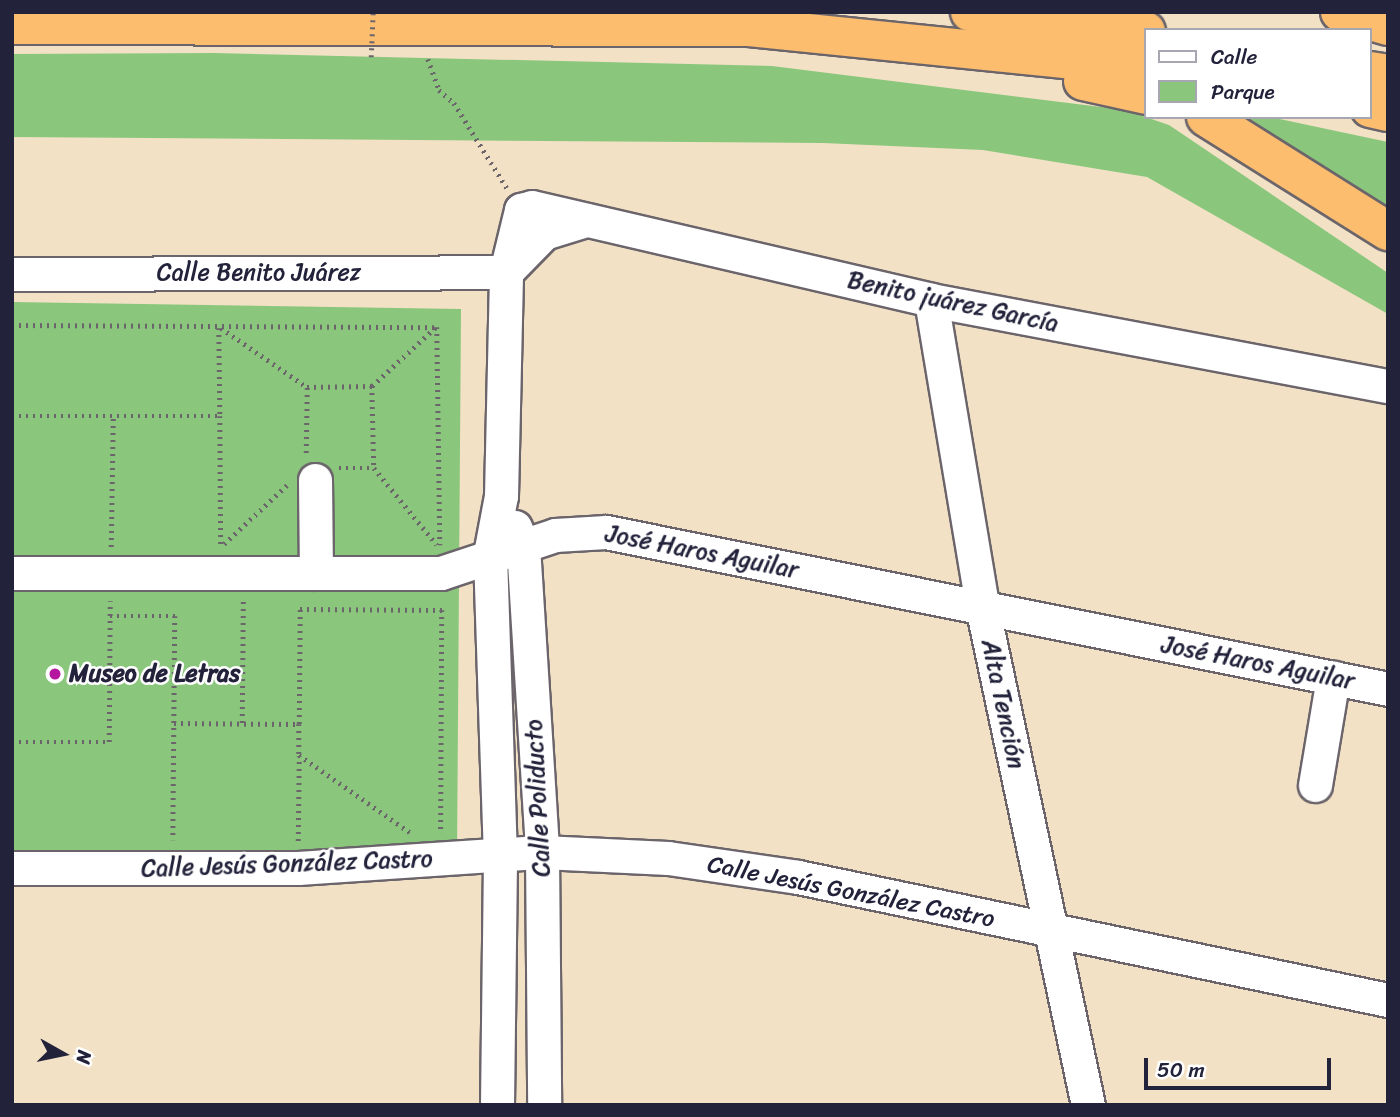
<!DOCTYPE html>
<meta charset="utf-8">
<style>
body{margin:0}
#map{position:relative;width:1400px;height:1117px;overflow:hidden;background:#f2e1c5;font-family:Sriracha,sans-serif}
div>[style]{position:absolute}
[style*='--x']{left:calc(var(--x)*1px);top:calc(var(--y)*1px);width:calc(var(--w)*1px);rotate:calc(var(--a)*1deg)}
.green>*{inset:0;background:#8ac77d}
.path>*{height:4.5px;margin-top:-2.25px;transform-origin:0;background:repeating-linear-gradient(90deg,#6b656b 0 2px,transparent 0 7px)}
.roads{filter:drop-shadow(2px 0 #6b656b) drop-shadow(-2px 0 #6b656b) drop-shadow(0 2px #6b656b) drop-shadow(0 -2px #6b656b)}
.minor>*{height:33px;margin:-16.5px;padding:0 16.5px;transform-origin:16.5px;border-radius:16.5px;background:#fff}
.highway>*{height:38px;margin:-19px;padding:0 19px;transform-origin:19px;border-radius:19px;background:#fcbd6e}
.path-bridge>*{height:4.5px;margin-top:-2.25px;transform-origin:0;background:repeating-linear-gradient(90deg,#6b656b 0 2px,transparent 0 7px)}
.dots>*{width:19px;height:19px;translate:-50% -50%;box-sizing:border-box;border:4px solid #fff;border-radius:50%}
span{translate:-50% -50%;white-space:nowrap;text-align:center;line-height:1.15;-webkit-text-stroke:5px #fff;paint-order:stroke}
.street-label{font-size:24px;color:#22223b}
.poi-label{font-size:24px;color:#22223b;font-weight:700}
.left{translate:0 -50%;text-align:left}
.frame{position:absolute;inset:0;border:14px solid #22223b;pointer-events:none}
.legend{position:absolute;left:1144px;top:28px;width:228px;height:91px;box-sizing:border-box;background:#fff;border:2px solid #a7a7b1;margin:0;padding:9px 12px;list-style:none;font-size:21px;color:#22223b}
.legend li{display:flex;align-items:center;gap:14px;height:35px}
.legend b{width:35px;border:2px solid #a7a7b1}
.north{position:absolute;left:28px;top:1019px;width:70px;height:70px;-webkit-text-stroke:5px #fff;paint-order:stroke;rotate:99deg;font-size:19px;font-weight:700;line-height:28px;text-align:center;color:#22223b}
.north::after{content:'';display:block;margin:auto;width:24px;height:32px;background:#22223b;clip-path:polygon(50% 0,100% 100%,50% 72%,0 100%)}
.scale{position:absolute;left:1144px;top:1058px;width:187px;height:32px;box-sizing:border-box;border:4px solid #22223b;border-top:0;padding-left:9px;font-size:21px;line-height:24px;white-space:nowrap;color:#22223b;-webkit-text-stroke:5px #fff;paint-order:stroke}
</style>
<div id="map">
<div class="green">
<div style="clip-path:polygon(214px 53px,772px 66px,1125px 110px,1169px 125px,1388px 273px,1388px 314px,1147px 177px,983px 150px,823px 143px,12px 137px,12px 54px)"></div>
<div style="clip-path:polygon(1241px 117px,1270px 117px,1388px 142px,1388px 213px)"></div>
<div style="clip-path:polygon(12px 302px,461px 309px,457px 856px,12px 862px)"></div>
</div>
<div class="path">
<div style="--x:428;--y:59;--w:33;--a:70"></div>
<div style="--x:439;--y:90;--w:20;--a:41"></div>
<div style="--x:454;--y:103;--w:100;--a:58.1"></div>
<div style="--x:12;--y:325;--w:425;--a:0.3"></div>
<div style="--x:437;--y:327;--w:218;--a:89.2"></div>
<div style="--x:219;--y:328;--w:88;--a:89.3"></div>
<div style="--x:221;--y:328;--w:104;--a:34.5"></div>
<div style="--x:307;--y:387;--w:65;--a:-0.9"></div>
<div style="--x:372;--y:386;--w:87;--a:-42.7"></div>
<div style="--x:372;--y:386;--w:82;--a:88.6"></div>
<div style="--x:12;--y:416;--w:208;--a:0"></div>
<div style="--x:220;--y:416;--w:131;--a:89.6"></div>
<div style="--x:306;--y:453;--w:66;--a:-89.1"></div>
<div style="--x:339;--y:468;--w:35;--a:0"></div>
<div style="--x:374;--y:468;--w:99;--a:50.7"></div>
<div style="--x:224;--y:544;--w:86;--a:-43.1"></div>
<div style="--x:111;--y:547;--w:130;--a:-89.1"></div>
<div style="--x:300;--y:609;--w:142;--a:0.4"></div>
<div style="--x:442;--y:610;--w:221;--a:90.3"></div>
<div style="--x:110;--y:616;--w:65;--a:0"></div>
<div style="--x:175;--y:616;--w:224;--a:90.5"></div>
<div style="--x:174;--y:723;--w:125;--a:0.5"></div>
<div style="--x:299;--y:724;--w:116;--a:-89.5"></div>
<div style="--x:242;--y:723;--w:124;--a:-89.5"></div>
<div style="--x:299;--y:724;--w:31;--a:90"></div>
<div style="--x:299;--y:755;--w:136;--a:34.9"></div>
<div style="--x:12;--y:742;--w:97;--a:0"></div>
<div style="--x:109;--y:742;--w:141;--a:-89.6"></div>
<div style="--x:298;--y:841;--w:85;--a:-89.3"></div>
</div>
<div class="roads">
<div class="minor">
<div style="--x:12;--y:274;--w:494;--a:-0.2"></div>
<div style="--x:506;--y:272;--w:54;--a:-45.7"></div>
<div style="--x:544;--y:233;--w:44;--a:-17.2"></div>
<div style="--x:931;--y:300;--w:310;--a:80.5"></div>
<div style="--x:982;--y:606;--w:510;--a:78.01"></div>
<div style="--x:315;--y:480;--w:93;--a:89.4"></div>
<div style="--x:515;--y:527;--w:21;--a:67"></div>
<div style="--x:523;--y:546;--w:307;--a:86.4"></div>
<div style="--x:542;--y:852;--w:253;--a:89.5"></div>
<div style="--x:12;--y:573;--w:429;--a:0"></div>
<div style="--x:441;--y:573;--w:120;--a:-18.4"></div>
<div style="--x:555;--y:535;--w:51;--a:-3.4"></div>
<div style="--x:606;--y:532;--w:798;--a:11.35"></div>
<div style="--x:1315;--y:785;--w:109;--a:-80.5"></div>
<div style="--x:12;--y:868;--w:286;--a:0"></div>
<div style="--x:298;--y:868;--w:245;--a:-3.8"></div>
<div style="--x:542;--y:852;--w:126;--a:2.7"></div>
<div style="--x:668;--y:858;--w:131;--a:8.3"></div>
<div style="--x:798;--y:877;--w:603;--a:11.78"></div>
<div style="--x:497;--y:1105;--w:248;--a:-89.3"></div>
<div style="--x:500;--y:857;--w:303;--a:-91.9"></div>
<div style="--x:490;--y:554;--w:59;--a:-79.3"></div>
<div style="--x:501;--y:496;--w:224;--a:-88.7"></div>
<div style="--x:506;--y:272;--w:64;--a:-76.4"></div>
<div style="--x:521;--y:210;--w:11;--a:-15"></div>
<div style="--x:532;--y:207;--w:410;--a:13.1"></div>
<div style="--x:931;--y:300;--w:465;--a:10.7"></div>
</div>
<div class="highway">
<div style="--x:970;--y:12;--w:177;--a:6.2"></div>
<div style="--x:1340;--y:12;--w:50;--a:16.3"></div>
<div style="--x:12;--y:25;--w:737;--a:0.16"></div>
<div style="--x:749;--y:27;--w:399;--a:5.8"></div>
<div style="--x:1370;--y:71;--w:18;--a:9"></div>
<div style="--x:1083;--y:81;--w:65;--a:12.5"></div>
<div style="--x:1370;--y:108;--w:18;--a:13"></div>
<div style="--x:1206;--y:117;--w:215;--a:32.1"></div>
</div>
</div>
<div class="path-bridge">
<div style="--x:371;--y:57;--w:45;--a:-87.5"></div>
</div>
<div class="dots">
<div style="left:55px;top:674px;background:#b5179e"></div>
</div>
<div class="street-label">
<span style="left:259px;top:273px">Calle Benito Juárez</span>
<span style="left:953px;top:302px;rotate:12deg">Benito juárez García</span>
<span style="left:702px;top:552px;rotate:11deg">José Haros Aguilar</span>
<span style="left:1258px;top:663px;rotate:11deg">José Haros Aguilar</span>
<span style="left:1003px;top:704px;rotate:78deg">Alta Tención</span>
<span style="left:538px;top:798px;rotate:-93deg">Calle Poliducto</span>
<span style="left:287px;top:864px;rotate:-2deg">Calle Jesús González Castro</span>
<span style="left:851px;top:892px;rotate:11deg">Calle Jesús González Castro</span>
</div>
<div class="poi-label">
<span class="left" style="left:69px;top:674px">Museo de Letras</span>
</div>
<div class="frame"></div>
<ul class="legend">
<li><b style="height:9px;background:#fff"></b>Calle</li>
<li><b style="height:19px;background:#8ac77d"></b>Parque</li>
</ul>
<div class="north">N</div>
<div class="scale">50 m</div>
</div>
